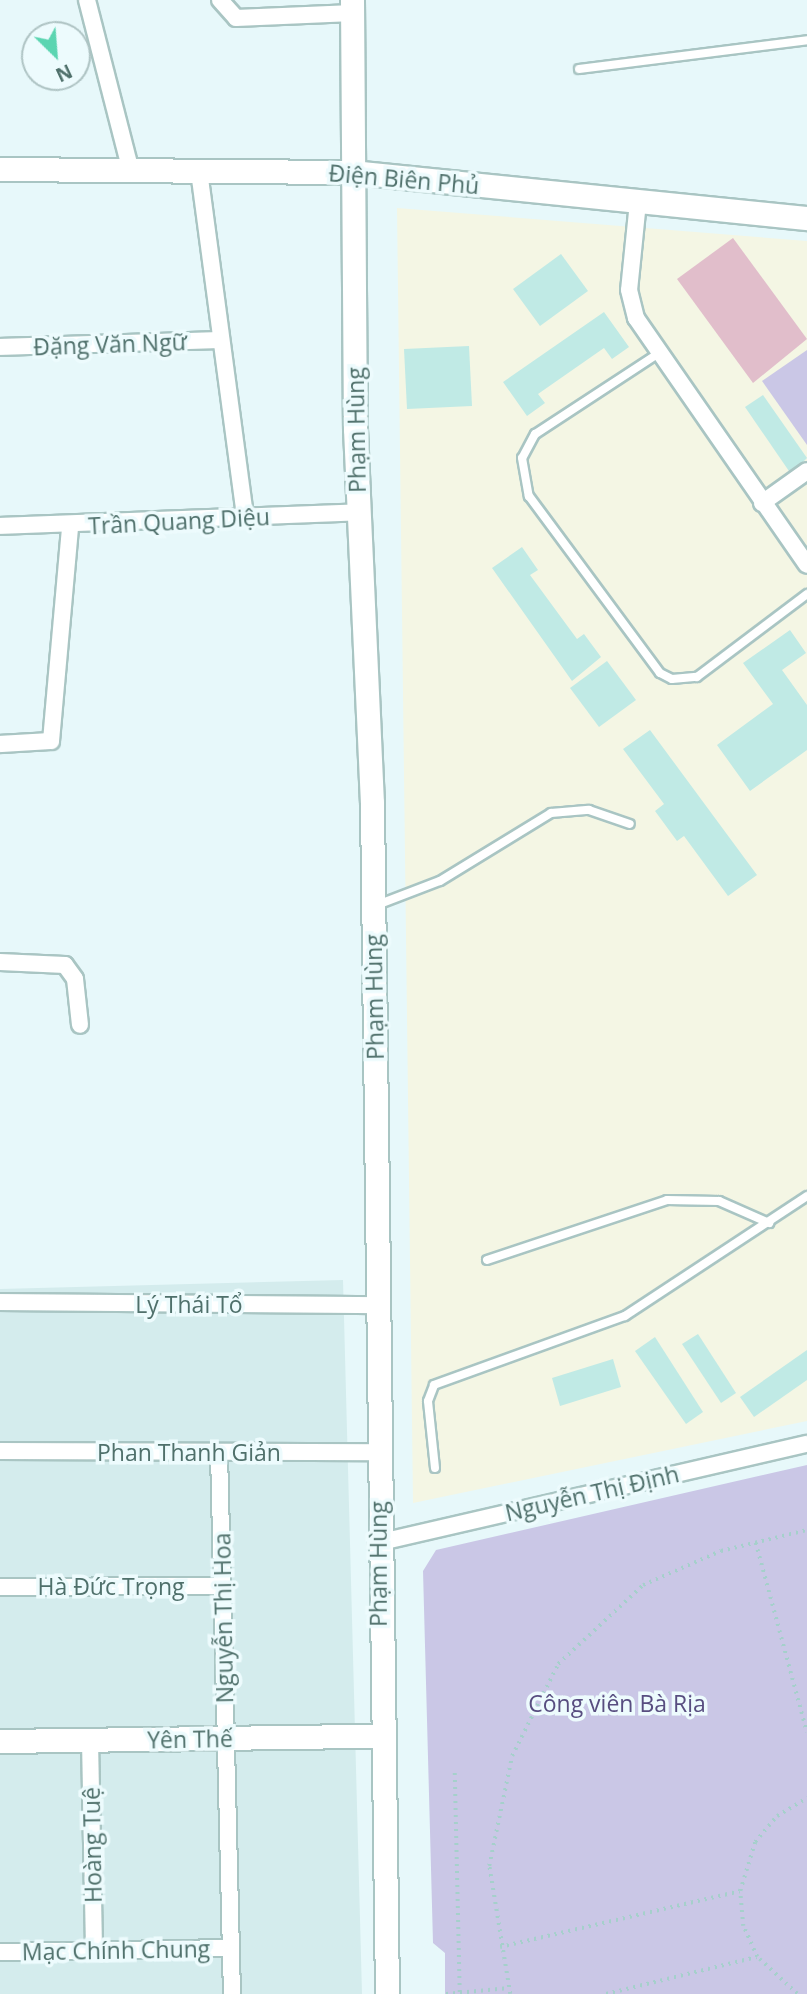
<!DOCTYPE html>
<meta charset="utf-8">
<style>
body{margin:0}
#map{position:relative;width:807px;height:1994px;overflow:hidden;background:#e7f8fa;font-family:"Open Sans",sans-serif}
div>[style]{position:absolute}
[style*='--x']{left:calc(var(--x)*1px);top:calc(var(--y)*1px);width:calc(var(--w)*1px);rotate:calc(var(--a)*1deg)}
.residential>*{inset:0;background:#d4eced}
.education>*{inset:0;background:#f4f6e4}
.green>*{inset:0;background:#cac7e6}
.water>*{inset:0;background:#e1becb}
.building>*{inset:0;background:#c0eae5}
.path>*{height:3.5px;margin-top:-1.75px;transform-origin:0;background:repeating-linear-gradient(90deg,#a5d0cb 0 2px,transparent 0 7px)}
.roads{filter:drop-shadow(2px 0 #a9c5c3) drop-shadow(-2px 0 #a9c5c3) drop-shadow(0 2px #a9c5c3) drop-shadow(0 -2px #a9c5c3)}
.lane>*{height:8px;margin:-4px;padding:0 4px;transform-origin:4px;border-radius:4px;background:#fff}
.street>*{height:16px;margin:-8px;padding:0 8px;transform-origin:8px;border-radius:8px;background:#fff}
.secondary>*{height:23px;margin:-11.5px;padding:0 11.5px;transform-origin:11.5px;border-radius:11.5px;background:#fff}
span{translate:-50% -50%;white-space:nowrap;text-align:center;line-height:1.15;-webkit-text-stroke:7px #edfbfd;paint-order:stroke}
.street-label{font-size:23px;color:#4f706b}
.park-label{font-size:23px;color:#584e80}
.north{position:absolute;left:21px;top:21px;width:70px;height:70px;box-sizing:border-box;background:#edfbfd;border:2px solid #aec3c3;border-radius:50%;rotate:155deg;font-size:19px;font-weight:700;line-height:28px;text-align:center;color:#4f706b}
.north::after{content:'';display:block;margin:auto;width:24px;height:32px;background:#5bd5b1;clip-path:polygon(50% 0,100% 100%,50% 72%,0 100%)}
</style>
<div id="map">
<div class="residential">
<div style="clip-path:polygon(343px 1280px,362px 1994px,0 1994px,0 1289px)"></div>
</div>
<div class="education">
<div style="clip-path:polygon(397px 208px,807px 241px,807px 1421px,413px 1503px)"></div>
</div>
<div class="green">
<div style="clip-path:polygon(807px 350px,807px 445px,762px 381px)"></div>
<div style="clip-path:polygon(807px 1465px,807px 1994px,445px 1994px,445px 1953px,433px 1943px,423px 1571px,436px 1550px)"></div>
</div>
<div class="water">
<div style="clip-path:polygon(733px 238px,807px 339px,753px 383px,677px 279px)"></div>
</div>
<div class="building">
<div style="clip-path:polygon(561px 254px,588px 291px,540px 326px,513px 289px)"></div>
<div style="clip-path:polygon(604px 312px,629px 347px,612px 359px,604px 348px,538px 394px,545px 403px,527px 416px,503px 382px)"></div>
<div style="clip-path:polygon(469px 346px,472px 406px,407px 409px,404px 349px)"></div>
<div style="clip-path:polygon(763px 395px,807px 458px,791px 474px,745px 407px)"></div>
<div style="clip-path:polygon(522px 547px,538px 570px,530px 575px,577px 639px,584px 634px,601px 657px,572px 681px,492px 568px)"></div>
<div style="clip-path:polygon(790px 630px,806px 653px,782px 670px,807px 705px,807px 750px,750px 791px,717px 745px,773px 704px,743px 663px)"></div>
<div style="clip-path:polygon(607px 661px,636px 700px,599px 727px,570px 688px)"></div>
<div style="clip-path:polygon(650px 730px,757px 875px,728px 896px,684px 836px,677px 841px,655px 811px,664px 804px,623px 749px)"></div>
<div style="clip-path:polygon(698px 1334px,736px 1393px,721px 1403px,682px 1344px)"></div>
<div style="clip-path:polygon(655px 1337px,703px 1412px,686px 1424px,635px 1351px)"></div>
<div style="clip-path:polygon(807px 1350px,807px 1380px,754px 1417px,740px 1397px)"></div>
<div style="clip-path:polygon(613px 1359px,621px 1387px,560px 1406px,552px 1378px)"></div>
</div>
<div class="path">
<div style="--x:756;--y:1543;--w:196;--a:74.9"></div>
<div style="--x:455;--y:1773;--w:221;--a:88.7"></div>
<div style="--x:500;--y:1947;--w:246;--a:-13.1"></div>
<div style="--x:446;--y:1994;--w:63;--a:-5.4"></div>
<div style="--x:510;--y:1994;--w:130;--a:-99.3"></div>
<div style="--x:489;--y:1866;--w:112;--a:-78.2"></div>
<div style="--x:512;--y:1756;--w:103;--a:-63.4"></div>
<div style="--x:558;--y:1664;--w:116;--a:-42.9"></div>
<div style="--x:643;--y:1585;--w:85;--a:-23.6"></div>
<div style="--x:721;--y:1551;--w:89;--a:-13.7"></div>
<div style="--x:606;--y:1994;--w:155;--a:-13.8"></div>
<div style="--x:797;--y:1994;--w:54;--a:-137.2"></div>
<div style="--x:757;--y:1957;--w:34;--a:-114"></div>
<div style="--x:743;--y:1926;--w:35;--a:-95"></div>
<div style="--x:740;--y:1891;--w:51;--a:-73"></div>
<div style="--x:755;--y:1842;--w:34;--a:-50"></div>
<div style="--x:777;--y:1816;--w:35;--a:-31"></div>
</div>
<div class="roads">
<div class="lane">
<div style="--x:579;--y:69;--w:230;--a:-7.2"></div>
<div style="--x:659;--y:353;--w:148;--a:146.8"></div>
<div style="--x:535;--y:434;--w:27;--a:118"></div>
<div style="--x:522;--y:458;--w:39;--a:80"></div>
<div style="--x:529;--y:496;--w:220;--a:53.5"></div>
<div style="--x:660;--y:673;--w:13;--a:27"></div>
<div style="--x:672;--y:679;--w:25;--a:-5"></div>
<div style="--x:697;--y:677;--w:138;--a:-37"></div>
<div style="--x:377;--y:905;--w:67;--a:-20.9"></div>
<div style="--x:440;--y:881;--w:130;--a:-31.5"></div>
<div style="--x:551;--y:813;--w:38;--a:-5"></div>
<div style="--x:589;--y:810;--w:43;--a:18.9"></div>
<div style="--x:487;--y:1260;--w:190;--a:-18.4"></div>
<div style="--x:667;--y:1200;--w:52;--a:1.1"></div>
<div style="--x:719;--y:1201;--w:55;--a:23.7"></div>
<div style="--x:435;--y:1468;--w:67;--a:-96"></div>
<div style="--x:428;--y:1401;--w:17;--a:-69"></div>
<div style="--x:434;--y:1385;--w:203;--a:-19.9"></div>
<div style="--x:625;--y:1316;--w:218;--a:-33.4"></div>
</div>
<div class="street">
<div style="--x:87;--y:0;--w:177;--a:75.6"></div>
<div style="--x:220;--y:0;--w:24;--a:48"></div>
<div style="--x:236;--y:18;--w:117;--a:-2.4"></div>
<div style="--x:199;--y:171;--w:349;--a:82.4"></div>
<div style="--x:638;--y:202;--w:88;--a:95.8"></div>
<div style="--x:629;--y:290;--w:29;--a:76"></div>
<div style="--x:636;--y:318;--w:300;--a:55.3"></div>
<div style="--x:0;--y:347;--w:220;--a:-1.8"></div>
<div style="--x:762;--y:503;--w:55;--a:-35.4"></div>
<div style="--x:0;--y:526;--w:359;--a:-2.2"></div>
<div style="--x:0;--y:744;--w:51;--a:-3.4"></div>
<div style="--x:51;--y:741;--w:215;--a:-84.9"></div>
<div style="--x:0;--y:962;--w:65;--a:2.6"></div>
<div style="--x:65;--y:965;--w:17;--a:54"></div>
<div style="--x:75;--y:979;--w:46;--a:83.8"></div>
<div style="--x:0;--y:1302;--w:378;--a:0.5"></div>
<div style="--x:0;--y:1451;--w:378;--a:0.2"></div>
<div style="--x:219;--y:1452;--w:542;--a:88.63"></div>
<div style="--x:377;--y:1543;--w:441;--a:-13"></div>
<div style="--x:0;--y:1587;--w:222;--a:-0.3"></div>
<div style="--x:90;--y:1740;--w:210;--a:88.9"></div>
<div style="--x:0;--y:1952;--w:231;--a:-1"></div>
</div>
<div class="secondary">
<div style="--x:352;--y:0;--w:429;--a:89.6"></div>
<div style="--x:355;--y:429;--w:374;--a:87.4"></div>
<div style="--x:372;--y:803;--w:1191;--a:89.28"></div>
<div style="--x:0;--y:169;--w:353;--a:0.5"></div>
<div style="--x:353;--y:172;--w:456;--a:5.8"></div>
<div style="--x:0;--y:1741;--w:380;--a:-0.8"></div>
</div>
</div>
<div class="street-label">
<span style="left:404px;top:179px;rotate:5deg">Điện Biên Phủ</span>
<span style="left:110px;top:344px;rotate:-2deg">Đặng Văn Ngữ</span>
<span style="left:356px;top:430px;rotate:-91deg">Phạm Hùng</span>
<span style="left:179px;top:521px;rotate:-3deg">Trần Quang Diệu</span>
<span style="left:374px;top:997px;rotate:-91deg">Phạm Hùng</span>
<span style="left:189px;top:1304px">Lý Thái Tổ</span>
<span style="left:189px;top:1452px">Phan Thanh Giản</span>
<span style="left:592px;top:1493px;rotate:-13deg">Nguyễn Thị Định</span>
<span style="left:378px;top:1564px;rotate:-90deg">Phạm Hùng</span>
<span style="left:111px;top:1586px">Hà Đức Trọng</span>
<span style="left:223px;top:1618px;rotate:-91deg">Nguyễn Thị Hoa</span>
<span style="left:190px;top:1739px;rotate:-1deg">Yên Thế</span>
<span style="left:92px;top:1845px;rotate:-91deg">Hoàng Tuệ</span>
<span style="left:116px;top:1950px;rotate:-1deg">Mạc Chính Chung</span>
</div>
<div class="park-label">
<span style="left:617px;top:1703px">Công viên Bà Rịa</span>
</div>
<div class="north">N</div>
</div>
